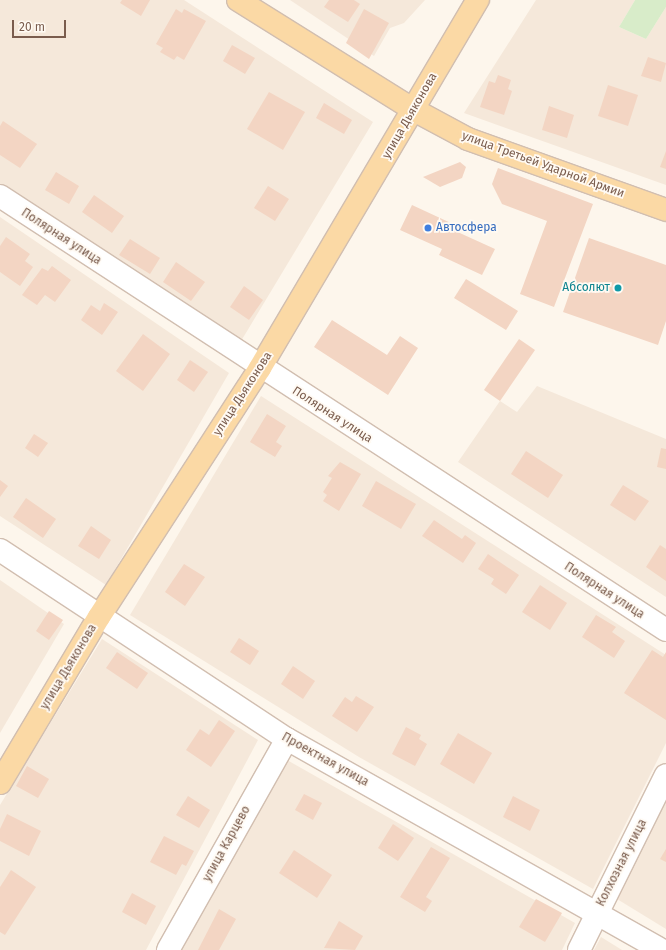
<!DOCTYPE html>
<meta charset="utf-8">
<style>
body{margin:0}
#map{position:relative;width:666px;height:950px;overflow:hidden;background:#fdf6ec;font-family:"Fira Sans",sans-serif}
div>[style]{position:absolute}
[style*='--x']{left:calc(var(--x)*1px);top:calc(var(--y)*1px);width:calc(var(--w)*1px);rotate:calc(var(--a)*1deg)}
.residential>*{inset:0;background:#f5e8da}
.green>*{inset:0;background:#d8ecc9}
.building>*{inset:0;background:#f3d5c3}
.roads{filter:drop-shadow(1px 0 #d1beb0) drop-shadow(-1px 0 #d1beb0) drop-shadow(0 1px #d1beb0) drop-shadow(0 -1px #d1beb0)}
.minor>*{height:22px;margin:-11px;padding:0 11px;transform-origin:11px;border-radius:11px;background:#fff}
.major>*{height:22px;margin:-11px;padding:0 11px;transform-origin:11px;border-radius:11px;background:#fbd9a5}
.dots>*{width:11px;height:11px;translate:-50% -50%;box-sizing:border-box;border:2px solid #fffaf3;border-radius:50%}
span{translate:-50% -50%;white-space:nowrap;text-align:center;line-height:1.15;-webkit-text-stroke:3.5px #fffaf3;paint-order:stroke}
.street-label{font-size:12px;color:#7a5c4d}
.shop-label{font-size:12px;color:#366cbe}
.left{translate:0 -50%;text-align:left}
.culture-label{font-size:12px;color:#0d838f}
.right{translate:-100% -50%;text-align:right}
.scale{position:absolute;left:12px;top:20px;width:54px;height:18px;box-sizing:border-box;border:2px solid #7a5c4d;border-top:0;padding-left:5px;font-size:12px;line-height:14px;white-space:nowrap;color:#7a5c4d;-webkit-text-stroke:3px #fffaf3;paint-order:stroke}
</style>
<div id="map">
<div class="residential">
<div style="clip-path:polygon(0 0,184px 0,373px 122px,238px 346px,0 186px)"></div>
<div style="clip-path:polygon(290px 0,425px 0,404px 23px,390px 28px,374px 56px)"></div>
<div style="clip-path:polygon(536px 0,635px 0,619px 27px,646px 39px,666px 7px,666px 185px,464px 113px)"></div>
<div style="clip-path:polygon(0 217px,229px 373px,106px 585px,0 516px)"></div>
<div style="clip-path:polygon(537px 386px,666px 439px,666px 597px,458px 462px,500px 401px,517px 412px)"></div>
<div style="clip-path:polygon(261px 396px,666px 655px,666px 743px,593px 889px,359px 757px,130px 615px)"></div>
<div style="clip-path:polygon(0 580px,64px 624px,0 733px)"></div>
<div style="clip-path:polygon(102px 639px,258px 740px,146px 950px,0 950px,0 805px)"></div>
<div style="clip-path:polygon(287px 760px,575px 923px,562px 950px,179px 950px)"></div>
<div style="clip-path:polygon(666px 800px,666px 929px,617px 899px)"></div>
<div style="clip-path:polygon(601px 937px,622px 950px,594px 950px)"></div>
</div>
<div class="green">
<div style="clip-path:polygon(635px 0,666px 0,666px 7px,646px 39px,619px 27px)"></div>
</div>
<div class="building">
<div style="clip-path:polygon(122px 0,150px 0,141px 16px,120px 3px)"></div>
<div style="clip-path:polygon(329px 0,354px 0,360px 4px,348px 22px,324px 7px)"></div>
<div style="clip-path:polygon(176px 9px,182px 13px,184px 9px,206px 21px,184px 60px,177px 56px,174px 60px,160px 52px,163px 48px,156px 44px)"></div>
<div style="clip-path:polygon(364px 9px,389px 23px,369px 59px,346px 43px)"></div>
<div style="clip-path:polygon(232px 45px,255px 58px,245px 74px,223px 61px)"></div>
<div style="clip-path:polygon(648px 57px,666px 63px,661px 82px,641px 76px)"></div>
<div style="clip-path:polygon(498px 75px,511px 80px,508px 89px,512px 91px,504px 115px,480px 107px,489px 81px,495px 83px)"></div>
<div style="clip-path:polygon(608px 85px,638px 95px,628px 126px,598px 116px)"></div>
<div style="clip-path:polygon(269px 92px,305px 112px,283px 150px,247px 129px)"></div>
<div style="clip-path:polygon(324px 103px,352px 120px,344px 134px,316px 118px)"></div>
<div style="clip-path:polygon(549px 106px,574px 115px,567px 138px,542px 130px)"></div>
<div style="clip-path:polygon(3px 121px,37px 144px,20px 168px,0 155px,0 126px)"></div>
<div style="clip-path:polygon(666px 151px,666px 169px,660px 167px)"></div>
<div style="clip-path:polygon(460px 162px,466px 167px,462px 178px,440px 187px,423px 177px)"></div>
<div style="clip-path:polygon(498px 168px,593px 204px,554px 307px,520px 294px,547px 221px,502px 204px,492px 184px)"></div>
<div style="clip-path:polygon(56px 172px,79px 186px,69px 204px,45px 190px)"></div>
<div style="clip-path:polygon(268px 186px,289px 199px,275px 221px,254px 208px)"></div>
<div style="clip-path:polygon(94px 195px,124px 216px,112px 233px,82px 212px)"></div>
<div style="clip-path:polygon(412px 205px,453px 224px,451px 229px,495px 249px,482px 275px,439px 255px,442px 249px,400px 230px)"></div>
<div style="clip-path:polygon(6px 237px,30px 254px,25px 261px,33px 267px,20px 286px,0 272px,0 246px)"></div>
<div style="clip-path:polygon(589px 238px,666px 265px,666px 321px,658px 345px,563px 312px)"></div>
<div style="clip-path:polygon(130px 239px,160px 258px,150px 274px,119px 255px)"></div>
<div style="clip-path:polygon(176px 262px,205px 282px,191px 301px,163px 282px)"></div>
<div style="clip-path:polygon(52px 266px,71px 280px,55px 302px,45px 295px,37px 305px,22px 295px,42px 268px,48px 271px)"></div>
<div style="clip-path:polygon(466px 279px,518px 311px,506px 330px,454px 298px)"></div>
<div style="clip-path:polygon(244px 286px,263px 300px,249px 320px,230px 307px)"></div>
<div style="clip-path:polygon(104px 303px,118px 312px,102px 335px,81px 320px,91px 305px,100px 311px)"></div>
<div style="clip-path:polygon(332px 320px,387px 355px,400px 336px,418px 348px,388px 395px,314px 347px)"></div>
<div style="clip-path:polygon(143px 334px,170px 354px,143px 391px,116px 371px)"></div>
<div style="clip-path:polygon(519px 339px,535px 350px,500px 401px,484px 390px)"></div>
<div style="clip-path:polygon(190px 360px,208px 372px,194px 392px,177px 380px)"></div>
<div style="clip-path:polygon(267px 414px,286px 426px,276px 442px,282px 446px,275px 457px,250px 442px)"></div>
<div style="clip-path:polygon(34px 434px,48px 443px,38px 457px,25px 448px)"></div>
<div style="clip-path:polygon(661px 448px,666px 449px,666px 469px,657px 467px)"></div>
<div style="clip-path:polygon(526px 451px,563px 475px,548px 498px,511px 474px)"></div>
<div style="clip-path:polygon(340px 462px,361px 474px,339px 511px,323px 501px,327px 495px,323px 492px,332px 478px,328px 476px)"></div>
<div style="clip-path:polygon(0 480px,8px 486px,0 497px)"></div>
<div style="clip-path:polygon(376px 481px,416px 504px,401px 529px,362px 506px)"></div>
<div style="clip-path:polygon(623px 485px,649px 501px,635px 521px,610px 505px)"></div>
<div style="clip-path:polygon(26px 498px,56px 519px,43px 538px,13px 517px)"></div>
<div style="clip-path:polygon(434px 520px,462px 539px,465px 535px,476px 543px,463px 563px,422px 536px)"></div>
<div style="clip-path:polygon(91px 526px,111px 540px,99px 559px,78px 546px)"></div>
<div style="clip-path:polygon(660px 545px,666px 549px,666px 581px,646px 567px)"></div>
<div style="clip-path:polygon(488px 554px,519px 575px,506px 594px,491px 584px,494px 579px,478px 569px)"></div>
<div style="clip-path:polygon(184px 564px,205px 577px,185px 606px,165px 592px)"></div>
<div style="clip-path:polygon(540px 585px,567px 603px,550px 630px,522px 612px)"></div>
<div style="clip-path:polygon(49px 611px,63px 620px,49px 640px,36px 631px)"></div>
<div style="clip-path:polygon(596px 615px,616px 627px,612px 632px,625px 641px,614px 658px,582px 637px)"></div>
<div style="clip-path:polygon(239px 638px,259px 651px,250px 665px,230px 652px)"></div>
<div style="clip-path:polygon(652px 650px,663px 657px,666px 652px,666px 720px,624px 693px)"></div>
<div style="clip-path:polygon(117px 652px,148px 673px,137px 689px,106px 668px)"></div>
<div style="clip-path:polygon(293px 666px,315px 681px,303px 699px,281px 684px)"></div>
<div style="clip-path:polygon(356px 696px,374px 707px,357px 732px,332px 716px,345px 697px,352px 702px)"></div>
<div style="clip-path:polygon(219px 720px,235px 731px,211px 767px,186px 750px,200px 729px,209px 735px)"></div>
<div style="clip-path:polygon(406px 727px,421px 735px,419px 739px,427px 744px,415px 766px,392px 754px)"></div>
<div style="clip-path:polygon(458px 733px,492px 753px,474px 784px,440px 764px)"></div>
<div style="clip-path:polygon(27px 766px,49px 779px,38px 798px,16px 786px)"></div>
<div style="clip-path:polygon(304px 794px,322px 803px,313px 820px,295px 810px)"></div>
<div style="clip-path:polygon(188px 796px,210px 810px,199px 828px,176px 815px)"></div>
<div style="clip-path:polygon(513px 796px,540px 810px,530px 831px,503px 817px)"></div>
<div style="clip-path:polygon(7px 814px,41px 831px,29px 856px,0 841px,0 829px)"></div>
<div style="clip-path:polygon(393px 824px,414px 838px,398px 861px,378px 848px)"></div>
<div style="clip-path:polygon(164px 836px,194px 851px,186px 866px,182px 864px,176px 875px,150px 862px)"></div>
<div style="clip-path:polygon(431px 847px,450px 858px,426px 897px,432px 901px,425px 912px,400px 897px)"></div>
<div style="clip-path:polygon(666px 849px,666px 862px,660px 859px)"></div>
<div style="clip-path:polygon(294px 850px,332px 875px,317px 898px,279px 873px)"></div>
<div style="clip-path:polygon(11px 870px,36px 887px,5px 935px,0 932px,0 887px)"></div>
<div style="clip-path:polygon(132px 893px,156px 906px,146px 925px,122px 912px)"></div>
<div style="clip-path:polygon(536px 899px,562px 913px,545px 942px,519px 927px)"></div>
<div style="clip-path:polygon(219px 909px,236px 919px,219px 950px,198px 950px)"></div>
<div style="clip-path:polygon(339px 921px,363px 936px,355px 950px,324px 948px)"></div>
</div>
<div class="roads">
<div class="minor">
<div style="--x:0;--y:196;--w:795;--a:33.09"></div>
<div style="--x:0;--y:550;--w:344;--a:33.4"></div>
<div style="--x:287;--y:739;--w:430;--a:29.4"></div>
<div style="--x:168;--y:950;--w:242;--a:-60.6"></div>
<div style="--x:579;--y:950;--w:195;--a:-63.6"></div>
</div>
<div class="major">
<div style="--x:238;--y:0;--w:208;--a:32"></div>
<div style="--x:414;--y:110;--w:61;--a:28.2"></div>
<div style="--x:468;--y:139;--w:210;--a:19.7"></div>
<div style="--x:0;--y:783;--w:193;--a:-59.2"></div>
<div style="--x:99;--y:617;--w:297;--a:-57.1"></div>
<div style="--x:260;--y:368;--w:428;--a:-59.4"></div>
</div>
</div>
<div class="dots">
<div style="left:428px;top:228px;background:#3f7fe0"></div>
<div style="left:618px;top:288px;background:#0f9aa8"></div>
</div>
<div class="street-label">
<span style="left:410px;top:116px;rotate:-60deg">улица Дьяконова</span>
<span style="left:543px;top:165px;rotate:20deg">улица Третьей Ударной Армии</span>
<span style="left:61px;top:237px;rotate:33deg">Полярная улица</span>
<span style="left:243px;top:394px;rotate:-57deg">улица Дьяконова</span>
<span style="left:332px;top:415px;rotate:33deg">Полярная улица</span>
<span style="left:604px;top:591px;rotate:33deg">Полярная улица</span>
<span style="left:69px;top:667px;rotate:-59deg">улица Дьяконова</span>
<span style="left:325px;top:760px;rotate:29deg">Проектная улица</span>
<span style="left:227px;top:844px;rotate:-61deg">улица Карцево</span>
<span style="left:622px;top:863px;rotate:-63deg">Колхозная улица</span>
</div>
<div class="shop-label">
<span class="left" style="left:436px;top:228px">Автосфера</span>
</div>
<div class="culture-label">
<span class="right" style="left:610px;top:288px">Абсолют</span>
</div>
<div class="scale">20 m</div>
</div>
